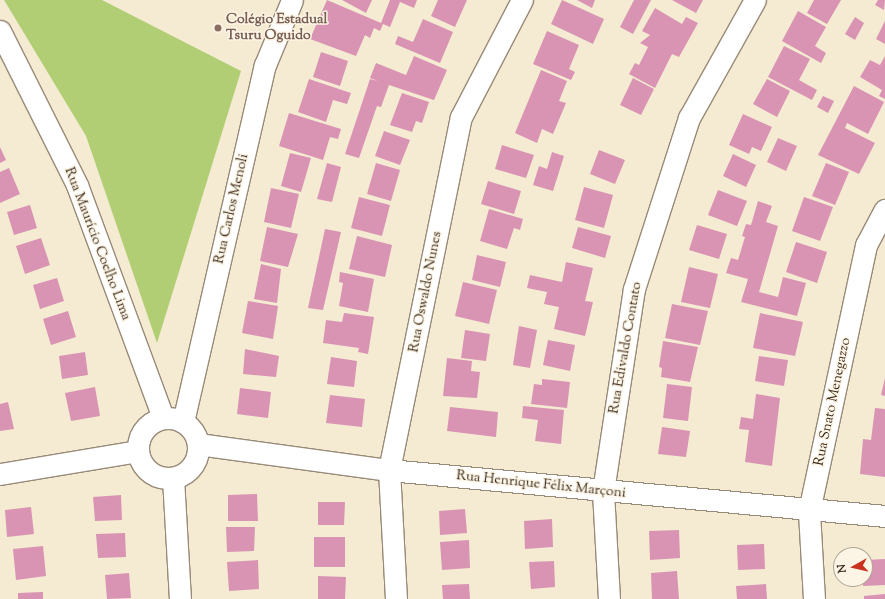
<!DOCTYPE html>
<meta charset="utf-8">
<style>
body{margin:0}
#map{position:relative;width:885px;height:599px;overflow:hidden;background:#f5ebd2;font-family:"Sorts Mill Goudy",serif}
div>[style]{position:absolute}
[style*='--x']{left:calc(var(--x)*1px);top:calc(var(--y)*1px);width:calc(var(--w)*1px);rotate:calc(var(--a)*1deg)}
.green>*{inset:0;background:#b1ce75}
.building>*{inset:0;background:#d994b4}
.roads{filter:drop-shadow(1px 0 #988a78) drop-shadow(-1px 0 #988a78) drop-shadow(0 1px #988a78) drop-shadow(0 -1px #988a78)}
.minor>*{height:21px;margin:-10.5px;padding:0 10.5px;transform-origin:10.5px;border-radius:10.5px;background:#fff}
.minor>.ring{margin:-10.5px;padding:0;box-sizing:content-box;background:none;border:21px solid #fff;border-radius:50%}
.dots>*{width:11px;height:11px;translate:-50% -50%;box-sizing:border-box;border:2px solid #fcf5e5;border-radius:50%}
span{translate:-50% -50%;white-space:nowrap;text-align:center;line-height:1.15;-webkit-text-stroke:3px #fcf5e5;paint-order:stroke}
.education-label{font-size:14px;color:#785e54;font-weight:700}
.left{translate:0 -50%;text-align:left}
.street-label{font-size:14px;color:#3b2a1e}
.north{position:absolute;left:833px;top:547px;width:40px;height:40px;box-sizing:border-box;background:#fcf5e5;border:1px solid #afa495;border-radius:50%;rotate:262deg;font-size:11px;font-weight:700;line-height:16px;text-align:center;color:#3b2a1e}
.north::after{content:'';display:block;margin:auto;width:14px;height:18px;background:#c8321e;clip-path:polygon(50% 0,100% 100%,50% 72%,0 100%)}
</style>
<div id="map">
<div class="green">
<div style="clip-path:polygon(4px 0,102px 0,241px 71px,157px 343px,86px 136px)"></div>
</div>
<div class="building">
<div style="clip-path:polygon(327px 0,381px 23px,390px 0,417px 0,414px 8px,400px 2px,390px 27px,383px 24px,380px 31px,374px 28px,370px 38px,365px 35px,356px 56px,310px 39px)"></div>
<div style="clip-path:polygon(342px 0,372px 0,366px 13px)"></div>
<div style="clip-path:polygon(438px 0,467px 0,455px 27px,431px 16px)"></div>
<div style="clip-path:polygon(562px 0,604px 19px,593px 44px,551px 24px)"></div>
<div style="clip-path:polygon(577px 0,595px 0,592px 8px)"></div>
<div style="clip-path:polygon(634px 0,651px 0,633px 34px,620px 27px)"></div>
<div style="clip-path:polygon(672px 0,703px 0,696px 13px)"></div>
<div style="clip-path:polygon(814px 0,841px 0,827px 24px,807px 13px)"></div>
<div style="clip-path:polygon(878px 0,885px 0,884px 10px,875px 5px)"></div>
<div style="clip-path:polygon(655px 8px,682px 24px,686px 17px,698px 23px,679px 57px,672px 54px,655px 88px,629px 74px,635px 63px,639px 65px,648px 47px,640px 43px,650px 35px,642px 31px)"></div>
<div style="clip-path:polygon(798px 11px,826px 27px,815px 46px,826px 53px,821px 63px,782px 41px)"></div>
<div style="clip-path:polygon(855px 17px,864px 23px,855px 40px,845px 34px)"></div>
<div style="clip-path:polygon(423px 19px,453px 32px,440px 63px,395px 44px,398px 36px,413px 42px)"></div>
<div style="clip-path:polygon(885px 21px,885px 44px,876px 39px)"></div>
<div style="clip-path:polygon(547px 31px,579px 45px,569px 69px,575px 72px,571px 80px,533px 64px)"></div>
<div style="clip-path:polygon(784px 46px,810px 59px,799px 80px,817px 90px,812px 100px,768px 77px)"></div>
<div style="clip-path:polygon(321px 52px,348px 61px,340px 86px,313px 77px)"></div>
<div style="clip-path:polygon(414px 56px,447px 70px,434px 100px,389px 85px,381px 107px,377px 106px,359px 158px,345px 154px,370px 79px,378px 81px,370px 78px,376px 63px,406px 75px)"></div>
<div style="clip-path:polygon(885px 56px,885px 99px,879px 96px,882px 90px,860px 77px,870px 60px,880px 65px)"></div>
<div style="clip-path:polygon(541px 70px,567px 81px,559px 101px,566px 103px,553px 134px,542px 129px,537px 143px,515px 133px)"></div>
<div style="clip-path:polygon(633px 78px,654px 89px,641px 115px,620px 105px)"></div>
<div style="clip-path:polygon(309px 79px,351px 93px,347px 104px,333px 100px,326px 122px,298px 112px)"></div>
<div style="clip-path:polygon(767px 79px,790px 91px,777px 117px,753px 104px)"></div>
<div style="clip-path:polygon(854px 86px,884px 102px,868px 134px,847px 123px,845px 128px,875px 143px,859px 174px,818px 155px)"></div>
<div style="clip-path:polygon(402px 93px,429px 102px,422px 123px,416px 121px,412px 132px,390px 125px)"></div>
<div style="clip-path:polygon(823px 96px,834px 101px,828px 113px,817px 107px)"></div>
<div style="clip-path:polygon(289px 113px,341px 129px,338px 139px,330px 137px,323px 160px,279px 146px)"></div>
<div style="clip-path:polygon(743px 114px,772px 127px,761px 151px,752px 147px,749px 154px,729px 145px)"></div>
<div style="clip-path:polygon(384px 131px,410px 140px,400px 165px,375px 156px)"></div>
<div style="clip-path:polygon(778px 138px,797px 146px,786px 171px,767px 162px)"></div>
<div style="clip-path:polygon(502px 145px,534px 155px,526px 178px,495px 169px)"></div>
<div style="clip-path:polygon(0 147px,6px 160px,0 163px)"></div>
<div style="clip-path:polygon(599px 150px,625px 160px,615px 184px,590px 174px)"></div>
<div style="clip-path:polygon(552px 152px,564px 156px,553px 191px,533px 185px,539px 166px,547px 169px)"></div>
<div style="clip-path:polygon(290px 153px,311px 158px,301px 192px,281px 186px)"></div>
<div style="clip-path:polygon(733px 154px,756px 165px,746px 187px,723px 176px)"></div>
<div style="clip-path:polygon(327px 163px,341px 167px,332px 202px,317px 199px)"></div>
<div style="clip-path:polygon(376px 163px,400px 170px,391px 201px,367px 194px)"></div>
<div style="clip-path:polygon(826px 163px,849px 172px,835px 205px,812px 196px)"></div>
<div style="clip-path:polygon(9px 168px,20px 194px,0 203px,0 172px)"></div>
<div style="clip-path:polygon(488px 181px,521px 191px,514px 214px,481px 204px)"></div>
<div style="clip-path:polygon(584px 187px,613px 195px,604px 228px,575px 220px)"></div>
<div style="clip-path:polygon(271px 188px,299px 194px,291px 228px,264px 222px)"></div>
<div style="clip-path:polygon(718px 190px,747px 201px,737px 226px,708px 215px)"></div>
<div style="clip-path:polygon(359px 197px,390px 205px,382px 236px,351px 228px)"></div>
<div style="clip-path:polygon(804px 197px,833px 207px,820px 241px,792px 231px)"></div>
<div style="clip-path:polygon(758px 201px,772px 206px,766px 222px,778px 226px,759px 292px,778px 297px,783px 277px,806px 283px,797px 316px,741px 302px,748px 279px,726px 273px,731px 258px,738px 260px,745px 237px,742px 236px,746px 224px,751px 225px)"></div>
<div style="clip-path:polygon(30px 205px,37px 228px,14px 235px,7px 212px)"></div>
<div style="clip-path:polygon(489px 209px,523px 219px,520px 230px,514px 228px,507px 249px,480px 241px)"></div>
<div style="clip-path:polygon(697px 225px,727px 234px,719px 259px,689px 250px)"></div>
<div style="clip-path:polygon(267px 227px,298px 234px,288px 267px,260px 261px)"></div>
<div style="clip-path:polygon(578px 227px,611px 236px,605px 258px,572px 248px)"></div>
<div style="clip-path:polygon(325px 229px,341px 232px,323px 310px,308px 308px)"></div>
<div style="clip-path:polygon(357px 236px,392px 245px,385px 277px,349px 269px)"></div>
<div style="clip-path:polygon(41px 238px,50px 265px,25px 274px,16px 246px)"></div>
<div style="clip-path:polygon(796px 242px,827px 252px,817px 283px,786px 272px)"></div>
<div style="clip-path:polygon(477px 255px,506px 262px,500px 287px,472px 280px)"></div>
<div style="clip-path:polygon(566px 262px,593px 268px,585px 301px,593px 302px,585px 336px,554px 329px,559px 307px,544px 304px,547px 292px,527px 288px,530px 275px,562px 282px)"></div>
<div style="clip-path:polygon(261px 264px,281px 269px,277px 303px,254px 299px)"></div>
<div style="clip-path:polygon(689px 267px,718px 274px,710px 308px,681px 302px)"></div>
<div style="clip-path:polygon(340px 272px,374px 279px,368px 312px,339px 306px,343px 283px,339px 282px)"></div>
<div style="clip-path:polygon(57px 278px,64px 301px,40px 309px,33px 285px)"></div>
<div style="clip-path:polygon(463px 282px,497px 290px,489px 324px,455px 316px)"></div>
<div style="clip-path:polygon(248px 301px,278px 306px,273px 339px,242px 333px)"></div>
<div style="clip-path:polygon(672px 304px,708px 311px,700px 345px,665px 338px)"></div>
<div style="clip-path:polygon(68px 311px,76px 337px,51px 345px,43px 319px)"></div>
<div style="clip-path:polygon(344px 313px,374px 317px,368px 354px,358px 352px,359px 348px,323px 343px,326px 320px,342px 322px)"></div>
<div style="clip-path:polygon(760px 313px,803px 322px,795px 356px,753px 348px)"></div>
<div style="clip-path:polygon(519px 326px,537px 330px,530px 368px,513px 365px)"></div>
<div style="clip-path:polygon(465px 330px,490px 334px,486px 361px,461px 358px)"></div>
<div style="clip-path:polygon(548px 340px,575px 345px,570px 371px,543px 365px)"></div>
<div style="clip-path:polygon(663px 341px,698px 347px,690px 382px,661px 377px,662px 368px,659px 367px)"></div>
<div style="clip-path:polygon(245px 349px,279px 356px,276px 377px,243px 374px)"></div>
<div style="clip-path:polygon(85px 352px,88px 375px,62px 379px,59px 356px)"></div>
<div style="clip-path:polygon(759px 356px,788px 360px,784px 386px,755px 381px)"></div>
<div style="clip-path:polygon(331px 357px,357px 361px,354px 387px,327px 384px)"></div>
<div style="clip-path:polygon(447px 358px,472px 361px,471px 371px,480px 372px,477px 398px,443px 396px)"></div>
<div style="clip-path:polygon(885px 378px,885px 396px,881px 395px)"></div>
<div style="clip-path:polygon(542px 379px,570px 382px,567px 408px,531px 404px,534px 384px,542px 385px)"></div>
<div style="clip-path:polygon(667px 384px,692px 387px,688px 421px,663px 418px)"></div>
<div style="clip-path:polygon(95px 387px,100px 416px,71px 421px,65px 393px)"></div>
<div style="clip-path:polygon(240px 388px,271px 392px,268px 418px,237px 414px)"></div>
<div style="clip-path:polygon(756px 394px,780px 398px,772px 466px,745px 462px,749px 430px,739px 429px,741px 417px,753px 419px)"></div>
<div style="clip-path:polygon(330px 395px,365px 399px,362px 427px,326px 423px)"></div>
<div style="clip-path:polygon(8px 402px,14px 429px,0 431px,0 404px)"></div>
<div style="clip-path:polygon(523px 406px,564px 410px,561px 444px,535px 441px,538px 420px,522px 418px)"></div>
<div style="clip-path:polygon(450px 407px,498px 412px,496px 437px,447px 431px)"></div>
<div style="clip-path:polygon(875px 408px,885px 409px,885px 477px,860px 474px,863px 439px,871px 440px)"></div>
<div style="clip-path:polygon(662px 427px,690px 431px,686px 457px,658px 454px)"></div>
<div style="clip-path:polygon(257px 494px,258px 521px,228px 521px,228px 495px)"></div>
<div style="clip-path:polygon(121px 495px,122px 520px,95px 521px,93px 497px)"></div>
<div style="clip-path:polygon(318px 502px,345px 502px,344px 525px,318px 525px)"></div>
<div style="clip-path:polygon(31px 507px,34px 534px,7px 537px,5px 510px)"></div>
<div style="clip-path:polygon(465px 509px,467px 533px,440px 535px,439px 511px)"></div>
<div style="clip-path:polygon(552px 519px,553px 547px,525px 549px,524px 521px)"></div>
<div style="clip-path:polygon(226px 527px,255px 527px,254px 551px,227px 552px)"></div>
<div style="clip-path:polygon(679px 530px,680px 558px,650px 560px,649px 531px)"></div>
<div style="clip-path:polygon(125px 533px,126px 557px,98px 558px,96px 534px)"></div>
<div style="clip-path:polygon(314px 537px,345px 537px,345px 567px,314px 567px)"></div>
<div style="clip-path:polygon(469px 540px,470px 568px,442px 570px,440px 542px)"></div>
<div style="clip-path:polygon(764px 544px,765px 569px,738px 570px,737px 545px)"></div>
<div style="clip-path:polygon(43px 546px,46px 576px,16px 580px,13px 549px)"></div>
<div style="clip-path:polygon(885px 559px,885px 585px,863px 586px,865px 560px)"></div>
<div style="clip-path:polygon(258px 560px,259px 589px,229px 591px,227px 562px)"></div>
<div style="clip-path:polygon(554px 561px,555px 587px,531px 589px,529px 562px)"></div>
<div style="clip-path:polygon(677px 571px,679px 599px,652px 599px,651px 573px)"></div>
<div style="clip-path:polygon(129px 573px,131px 598px,107px 599px,105px 575px)"></div>
<div style="clip-path:polygon(318px 576px,346px 577px,345px 599px,318px 599px)"></div>
<div style="clip-path:polygon(469px 584px,470px 599px,443px 599px,442px 585px)"></div>
<div style="clip-path:polygon(766px 584px,767px 599px,737px 599px,736px 586px)"></div>
<div style="clip-path:polygon(43px 592px,43px 599px,18px 599px,18px 593px)"></div>
<div style="clip-path:polygon(885px 594px,885px 599px,864px 599px,864px 596px)"></div>
</div>
<div class="roads">
<div class="minor">
<div style="--x:0;--y:31;--w:172;--a:63.4"></div>
<div style="--x:77;--y:185;--w:248;--a:69.7"></div>
<div class="ring" style="left:138px;top:418px;width:39px;height:39px"></div>
<div style="--x:183;--y:422;--w:366;--a:-77.1"></div>
<div style="--x:265;--y:65;--w:70;--a:-67.4"></div>
<div style="--x:198;--y:444;--w:193;--a:7.8"></div>
<div style="--x:389;--y:470;--w:498;--a:5.3"></div>
<div style="--x:0;--y:474;--w:139;--a:-9.5"></div>
<div style="--x:173;--y:478;--w:121;--a:86.7"></div>
<div style="--x:396;--y:599;--w:129;--a:-93.1"></div>
<div style="--x:389;--y:470;--w:360;--a:-78.5"></div>
<div style="--x:461;--y:117;--w:132;--a:-62.5"></div>
<div style="--x:609;--y:599;--w:108;--a:-93.2"></div>
<div style="--x:603;--y:491;--w:204;--a:-81.3"></div>
<div style="--x:634;--y:289;--w:180;--a:-72.2"></div>
<div style="--x:689;--y:118;--w:135;--a:-60.8"></div>
<div style="--x:814;--y:599;--w:88;--a:-93.3"></div>
<div style="--x:809;--y:511;--w:272;--a:-77.9"></div>
<div style="--x:866;--y:245;--w:40;--a:-62"></div>
</div>
</div>
<div class="dots">
<div style="left:218px;top:28px;background:#8d6e63"></div>
</div>
<div class="education-label">
<span class="left" style="left:226px;top:28px">Colégio Estadual<br>Tsuru Oguido</span>
</div>
<div class="street-label">
<span style="left:232px;top:209px;rotate:-77deg">Rua Carlos Menoli</span>
<span style="left:97px;top:244px;rotate:69deg">Rua Maurício Coelho Lima</span>
<span style="left:426px;top:292px;rotate:-79deg">Rua Oswaldo Nunes</span>
<span style="left:626px;top:348px;rotate:-80deg">Rua Edivaldo Contato</span>
<span style="left:833px;top:402px;rotate:-78deg">Rua Snato Menegazzo</span>
<span style="left:541px;top:485px;rotate:6deg">Rua Henrique Félix Marçoni</span>
</div>
<div class="north">N</div>
</div>
